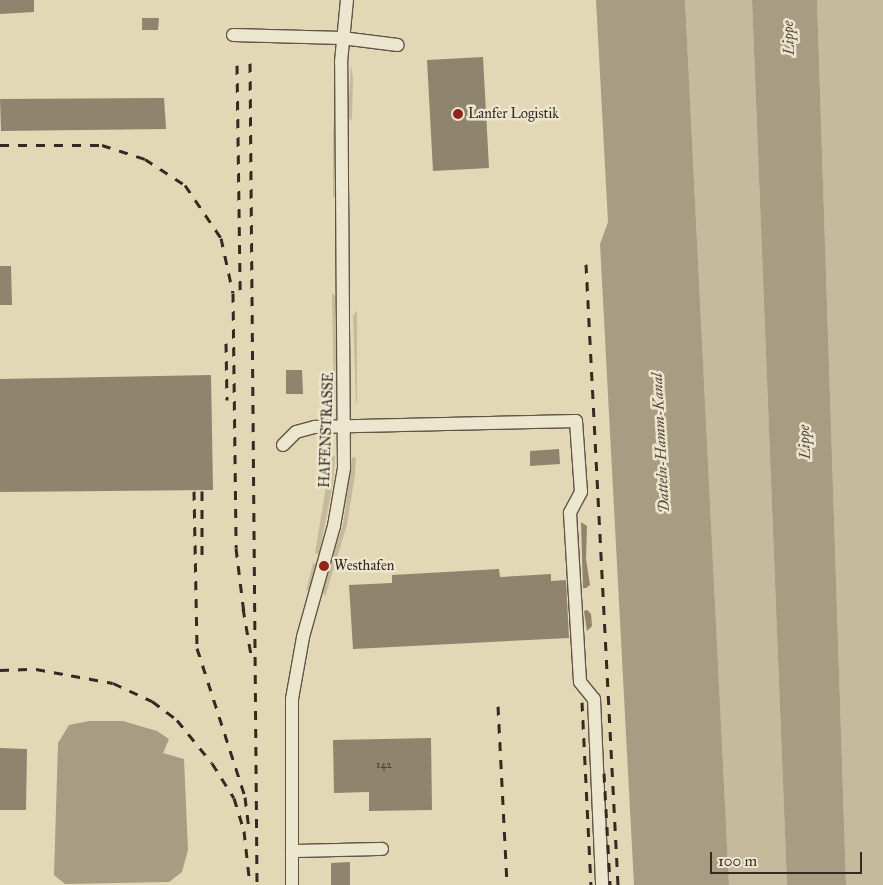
<!DOCTYPE html>
<style>
body{margin:0}
#map{position:relative;width:883px;height:885px;overflow:hidden;background:#e3d8b5;font-family:"IM FELL Great Primer",serif}
div>[style]{position:absolute}
[style*='--x']{left:calc(var(--x)*1px);top:calc(var(--y)*1px);width:calc(var(--w)*1px);rotate:calc(var(--a)*1deg)}
.green>*{inset:0;background:#c5ba9c}
.water>*{inset:0;background:#a89c83}
.building>*{inset:0;background:#8f846e}
.roads{filter:drop-shadow(1px 0 #605547) drop-shadow(-1px 0 #605547) drop-shadow(0 1px #605547) drop-shadow(0 -1px #605547)}
.minor>*{height:12px;margin:-6px;padding:0 6px;transform-origin:6px;border-radius:6px;background:#ede6cf}
.rail>*{height:3px;margin-top:-1.5px;transform-origin:0;background:repeating-linear-gradient(90deg,#352922 0 9px,transparent 0 18px)}
.dots>*{width:14px;height:14px;translate:-50% -50%;box-sizing:border-box;border:2px solid #ede6cf;border-radius:50%}
span{translate:-50% -50%;white-space:nowrap;text-align:center;line-height:1.15;-webkit-text-stroke:5px #ede6cf;paint-order:stroke}
.number-label{font-size:11px;color:#4c4035}
.number-label span{-webkit-text-stroke-width:0}
.poi-label{font-size:14px;color:#352922}
.left{translate:0 -50%;text-align:left}
.street-label{font-size:14px;color:#352922}
.water-label{font-size:15px;color:#584c3f;font-style:italic}
.scale{position:absolute;left:710px;top:852px;width:152px;height:22px;box-sizing:border-box;border:2px solid #352922;border-top:0;padding-left:6px;font-size:15px;line-height:18px;white-space:nowrap;color:#352922;-webkit-text-stroke:4px #ede6cf;paint-order:stroke}
</style>
<div id="map">
<div class="green">
<div style="clip-path:polygon(685px 0,752px 0,787px 885px,729px 885px)"></div>
<div style="clip-path:polygon(817px 0,883px 0,883px 885px,846px 885px)"></div>
<div style="clip-path:polygon(351px 64px,353px 79px,352px 121px,348px 117px)"></div>
<div style="clip-path:polygon(333px 120px,338px 194px,333px 198px)"></div>
<div style="clip-path:polygon(332px 293px,337px 297px,335px 403px,334px 400px)"></div>
<div style="clip-path:polygon(357px 311px,357px 403px,356px 403px,353px 316px)"></div>
<div style="clip-path:polygon(331px 456px,335px 456px,333px 484px,319px 554px,315px 553px)"></div>
<div style="clip-path:polygon(352px 457px,356px 458px,355px 475px,347px 525px,325px 597px,322px 591px,343px 524px)"></div>
<div style="clip-path:polygon(313px 563px,317px 564px,311px 588px,306px 591px)"></div>
</div>
<div class="water">
<div style="clip-path:polygon(596px 0,685px 0,729px 885px,634px 885px,600px 244px,608px 222px)"></div>
<div style="clip-path:polygon(752px 0,817px 0,846px 885px,787px 885px)"></div>
<div style="clip-path:polygon(89px 721px,123px 721px,157px 731px,169px 739px,163px 753px,184px 759px,188px 850px,182px 872px,169px 882px,65px 884px,54px 875px,58px 743px,69px 725px)"></div>
</div>
<div class="building">
<div style="clip-path:polygon(0 0,34px 0,34px 12px,0 14px)"></div>
<div style="clip-path:polygon(142px 18px,159px 18px,158px 30px,142px 30px)"></div>
<div style="clip-path:polygon(483px 57px,489px 168px,433px 171px,427px 60px)"></div>
<div style="clip-path:polygon(164px 98px,166px 129px,1px 131px,0 99px)"></div>
<div style="clip-path:polygon(0 266px,11px 266px,12px 305px,0 305px)"></div>
<div style="clip-path:polygon(286px 370px,302px 370px,303px 394px,286px 394px)"></div>
<div style="clip-path:polygon(211px 375px,213px 490px,0 492px,0 379px)"></div>
<div style="clip-path:polygon(559px 449px,560px 464px,530px 466px,530px 451px)"></div>
<div style="clip-path:polygon(581px 522px,587px 526px,586px 559px,590px 585px,586px 588px,583px 588px)"></div>
<div style="clip-path:polygon(499px 569px,500px 577px,551px 574px,551px 581px,566px 580px,569px 638px,353px 649px,349px 585px,392px 583px,392px 575px)"></div>
<div style="clip-path:polygon(587px 610px,591px 614px,592px 626px,587px 631px,584px 611px)"></div>
<div style="clip-path:polygon(431px 738px,432px 810px,369px 811px,369px 792px,334px 793px,333px 740px)"></div>
<div style="clip-path:polygon(0 748px,27px 749px,26px 810px,0 810px)"></div>
<div style="clip-path:polygon(350px 862px,350px 885px,331px 885px,331px 863px)"></div>
</div>
<div class="roads">
<div class="minor">
<div style="--x:233;--y:35;--w:109;--a:1.6"></div>
<div style="--x:342;--y:38;--w:56;--a:7.1"></div>
<div style="--x:283;--y:445;--w:18;--a:-45"></div>
<div style="--x:296;--y:432;--w:20;--a:-15"></div>
<div style="--x:315;--y:427;--w:261;--a:-1.3"></div>
<div style="--x:576;--y:421;--w:71;--a:86"></div>
<div style="--x:581;--y:492;--w:24;--a:118"></div>
<div style="--x:570;--y:513;--w:169;--a:86.6"></div>
<div style="--x:580;--y:682;--w:22;--a:51"></div>
<div style="--x:594;--y:699;--w:186;--a:87.5"></div>
<div style="--x:292;--y:851;--w:90;--a:-1.3"></div>
<div style="--x:292;--y:885;--w:186;--a:-90"></div>
<div style="--x:292;--y:699;--w:63;--a:-79.9"></div>
<div style="--x:303;--y:637;--w:115;--a:-74.4"></div>
<div style="--x:334;--y:526;--w:59;--a:-80.2"></div>
<div style="--x:344;--y:468;--w:406;--a:-90.4"></div>
<div style="--x:341;--y:62;--w:62;--a:-84.5"></div>
</div>
</div>
<div class="rail">
<div style="--x:250;--y:63;--w:822;--a:89.51"></div>
<div style="--x:237;--y:65;--w:229;--a:89.2"></div>
<div style="--x:0;--y:145;--w:102;--a:0"></div>
<div style="--x:102;--y:145;--w:45;--a:18"></div>
<div style="--x:145;--y:159;--w:48;--a:33"></div>
<div style="--x:185;--y:185;--w:64;--a:55.8"></div>
<div style="--x:221;--y:238;--w:56;--a:77.7"></div>
<div style="--x:233;--y:293;--w:255;--a:89.3"></div>
<div style="--x:236;--y:548;--w:65;--a:83"></div>
<div style="--x:586;--y:264;--w:622;--a:87.05"></div>
<div style="--x:226;--y:343;--w:57;--a:89"></div>
<div style="--x:194;--y:491;--w:157;--a:88.9"></div>
<div style="--x:197;--y:648;--w:157;--a:72.1"></div>
<div style="--x:245;--y:797;--w:34;--a:83"></div>
<div style="--x:202;--y:491;--w:70;--a:90"></div>
<div style="--x:243;--y:608;--w:48;--a:80.3"></div>
<div style="--x:0;--y:670;--w:36;--a:-2"></div>
<div style="--x:36;--y:669;--w:78;--a:10.3"></div>
<div style="--x:113;--y:683;--w:43;--a:24.8"></div>
<div style="--x:152;--y:701;--w:31;--a:37"></div>
<div style="--x:177;--y:720;--w:55;--a:50.9"></div>
<div style="--x:212;--y:763;--w:41;--a:57.8"></div>
<div style="--x:234;--y:798;--w:34;--a:73"></div>
<div style="--x:244;--y:831;--w:54;--a:83.7"></div>
<div style="--x:582;--y:702;--w:183;--a:87.2"></div>
<div style="--x:498;--y:706;--w:179;--a:87.1"></div>
<div style="--x:604;--y:773;--w:112;--a:86.9"></div>
</div>
<div class="dots">
<div style="left:458px;top:114px;background:#8f2418"></div>
<div style="left:324px;top:566px;background:#8f2418"></div>
</div>
<div class="number-label">
<span style="left:384px;top:765px">142</span>
</div>
<div class="poi-label">
<span class="left" style="left:468px;top:114px">Lanfer Logistik</span>
<span class="left" style="left:334px;top:566px">Westhafen</span>
</div>
<div class="street-label">
<span style="left:327px;top:430px;rotate:-88deg">HAFENSTRASSE</span>
</div>
<div class="water-label">
<span style="left:789px;top:38px;rotate:-92deg">Lippe</span>
<span style="left:805px;top:442px;rotate:-92deg">Lippe</span>
<span style="left:661px;top:443px;rotate:-93deg">Datteln-Hamm-Kanal</span>
</div>
<div class="scale">100 m</div>
</div>
